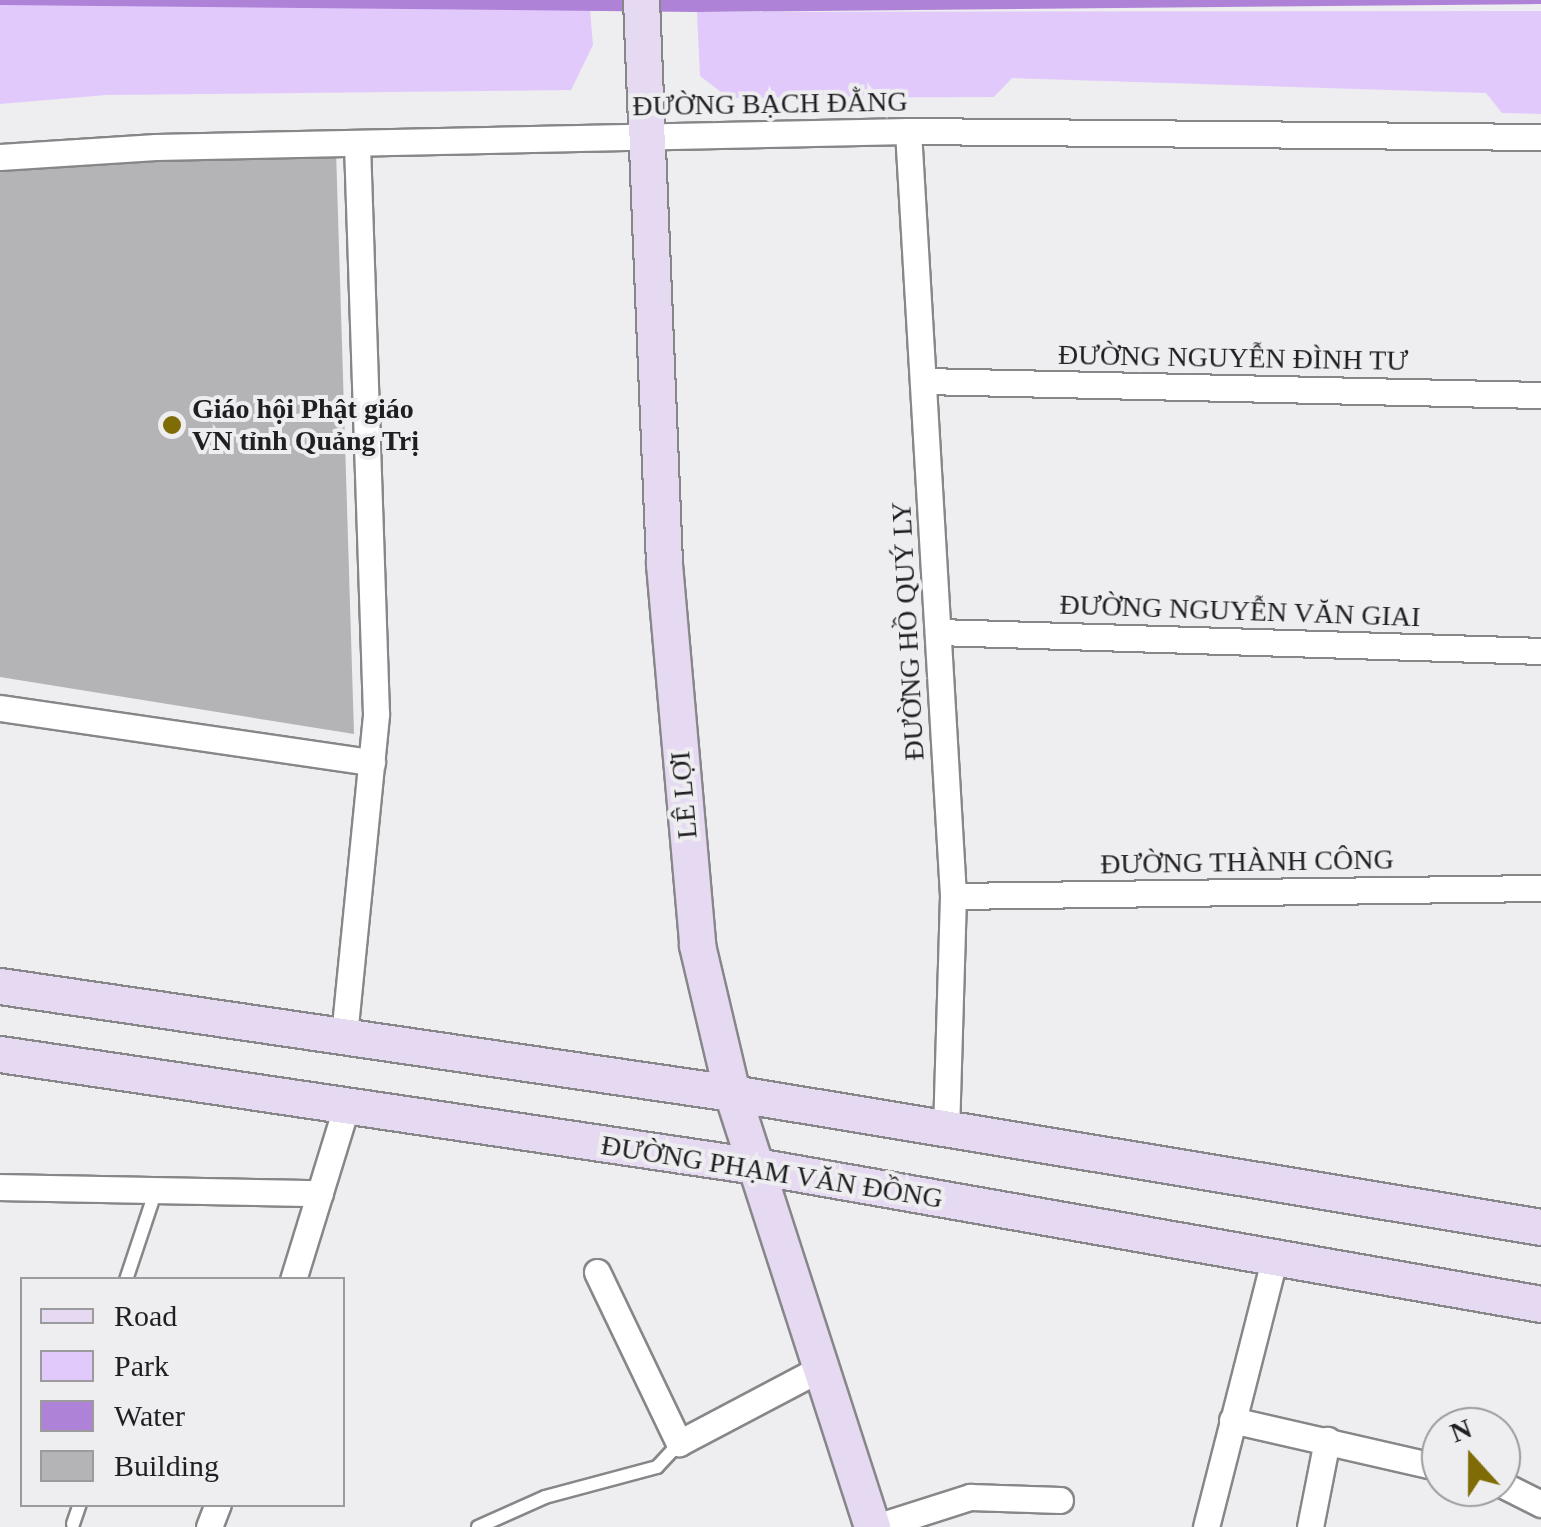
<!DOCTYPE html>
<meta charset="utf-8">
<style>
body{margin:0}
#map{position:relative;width:1541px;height:1527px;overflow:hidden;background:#eeedf0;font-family:Georgia,serif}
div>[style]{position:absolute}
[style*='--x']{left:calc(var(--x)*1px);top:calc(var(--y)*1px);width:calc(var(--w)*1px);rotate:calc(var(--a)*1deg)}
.green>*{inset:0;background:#e2c9fc}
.water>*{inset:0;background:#ae82d7}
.building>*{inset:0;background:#b4b3b6}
.roads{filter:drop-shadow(2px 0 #878689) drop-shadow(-2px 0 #878689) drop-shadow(0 2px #878689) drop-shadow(0 -2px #878689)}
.lane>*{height:12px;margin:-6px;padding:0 6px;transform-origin:6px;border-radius:6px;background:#fff}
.street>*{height:25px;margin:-12.5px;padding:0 12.5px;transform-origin:12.5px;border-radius:12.5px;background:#fff}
.secondary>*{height:35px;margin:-17.5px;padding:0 17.5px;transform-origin:17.5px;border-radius:17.5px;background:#e6d9f2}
.dots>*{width:28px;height:28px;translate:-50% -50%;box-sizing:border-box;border:5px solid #eeedf0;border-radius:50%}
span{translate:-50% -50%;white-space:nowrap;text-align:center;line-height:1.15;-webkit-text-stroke:8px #eeedf0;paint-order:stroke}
.street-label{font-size:28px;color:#1f1e20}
.poi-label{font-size:28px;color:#1f1e20;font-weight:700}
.left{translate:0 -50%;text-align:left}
.legend{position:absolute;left:20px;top:1277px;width:325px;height:230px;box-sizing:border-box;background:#eeedf0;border:2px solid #9b9a9d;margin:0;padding:12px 18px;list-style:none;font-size:30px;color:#1f1e20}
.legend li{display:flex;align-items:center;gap:20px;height:50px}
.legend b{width:50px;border:2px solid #9b9a9d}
.north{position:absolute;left:1421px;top:1407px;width:100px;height:100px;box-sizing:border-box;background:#eeedf0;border:2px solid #9b9a9d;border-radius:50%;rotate:339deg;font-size:28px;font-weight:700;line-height:40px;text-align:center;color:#1f1e20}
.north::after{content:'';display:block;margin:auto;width:35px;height:45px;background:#7f6c07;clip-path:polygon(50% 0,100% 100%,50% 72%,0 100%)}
</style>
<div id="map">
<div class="green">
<div style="clip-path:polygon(131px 2px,590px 10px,593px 45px,571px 90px,106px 95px,0 104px,0 5px)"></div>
<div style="clip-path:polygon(1541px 11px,1541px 114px,1502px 113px,1486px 93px,1012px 78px,994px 97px,729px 98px,700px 76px,697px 12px)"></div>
</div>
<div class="water">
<div style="clip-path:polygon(0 0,1541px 0,1541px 4px,697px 12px,0 5px)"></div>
</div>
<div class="building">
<div style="clip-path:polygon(336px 150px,354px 734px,0 677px,0 172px)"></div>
</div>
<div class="roads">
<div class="lane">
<div style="--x:126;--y:1280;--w:92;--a:-71.6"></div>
<div style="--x:73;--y:1524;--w:21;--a:-71"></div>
<div style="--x:478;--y:1527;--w:73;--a:-24.1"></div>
<div style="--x:545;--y:1497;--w:116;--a:-15"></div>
<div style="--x:657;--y:1467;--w:33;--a:-47"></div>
</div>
<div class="street">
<div style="--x:908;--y:131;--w:766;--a:86.63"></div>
<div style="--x:953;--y:896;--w:232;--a:91.7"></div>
<div style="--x:0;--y:157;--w:156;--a:-3.7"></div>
<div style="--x:156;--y:147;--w:752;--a:-1.22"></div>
<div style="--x:908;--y:131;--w:633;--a:0.54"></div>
<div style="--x:923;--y:381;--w:618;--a:1.3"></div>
<div style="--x:938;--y:632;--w:603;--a:1.8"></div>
<div style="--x:0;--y:708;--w:376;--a:8.3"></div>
<div style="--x:953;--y:896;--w:588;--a:-0.78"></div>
<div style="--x:344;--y:1036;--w:324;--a:-84.3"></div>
<div style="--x:376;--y:714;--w:571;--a:-91.91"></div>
<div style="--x:0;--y:1187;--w:320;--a:1.1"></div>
<div style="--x:597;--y:1272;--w:190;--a:64.4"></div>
<div style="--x:679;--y:1443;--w:161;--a:-27.8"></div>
<div style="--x:293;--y:1280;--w:180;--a:-72.9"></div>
<div style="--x:1232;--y:1420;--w:214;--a:12.9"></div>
<div style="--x:1501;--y:1484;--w:45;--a:26.6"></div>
<div style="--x:209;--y:1527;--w:25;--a:-69"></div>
<div style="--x:876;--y:1527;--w:99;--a:-17.7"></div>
<div style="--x:970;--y:1497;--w:90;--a:1.9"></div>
<div style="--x:1206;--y:1527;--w:279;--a:-75.7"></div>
<div style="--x:1310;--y:1527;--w:89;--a:-78.9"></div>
</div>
<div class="secondary">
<div style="--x:641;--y:0;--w:564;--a:87.66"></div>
<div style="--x:664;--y:564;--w:382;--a:85"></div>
<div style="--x:697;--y:945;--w:152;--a:76.7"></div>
<div style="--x:732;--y:1093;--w:456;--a:72.1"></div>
<div style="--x:0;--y:986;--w:740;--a:8.32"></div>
<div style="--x:732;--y:1093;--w:820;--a:9.4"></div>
<div style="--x:0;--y:1054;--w:764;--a:8.43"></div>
<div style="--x:756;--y:1166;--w:797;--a:9.97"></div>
</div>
</div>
<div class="dots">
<div style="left:172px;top:425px;background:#7f6c07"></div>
</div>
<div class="street-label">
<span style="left:770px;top:104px;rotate:-1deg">ĐƯỜNG BẠCH ĐẰNG</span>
<span style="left:1233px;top:358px;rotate:1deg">ĐƯỜNG NGUYỄN ĐÌNH TƯ</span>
<span style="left:1240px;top:611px;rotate:2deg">ĐƯỜNG NGUYỄN VĂN GIAI</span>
<span style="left:908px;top:631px;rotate:-93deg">ĐƯỜNG HỒ QUÝ LY</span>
<span style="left:684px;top:795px;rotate:-95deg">LÊ LỢI</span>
<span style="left:1247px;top:862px;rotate:-1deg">ĐƯỜNG THÀNH CÔNG</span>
<span style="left:772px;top:1172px;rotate:9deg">ĐƯỜNG PHẠM VĂN ĐỒNG</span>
</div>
<div class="poi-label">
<span class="left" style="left:192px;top:425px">Giáo hội Phật giáo<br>VN tỉnh Quảng Trị</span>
</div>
<ul class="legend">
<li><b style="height:12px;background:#e6d9f2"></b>Road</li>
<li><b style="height:28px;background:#e2c9fc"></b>Park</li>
<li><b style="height:28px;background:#ae82d7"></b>Water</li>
<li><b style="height:28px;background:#b4b3b6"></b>Building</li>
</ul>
<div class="north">N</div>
</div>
